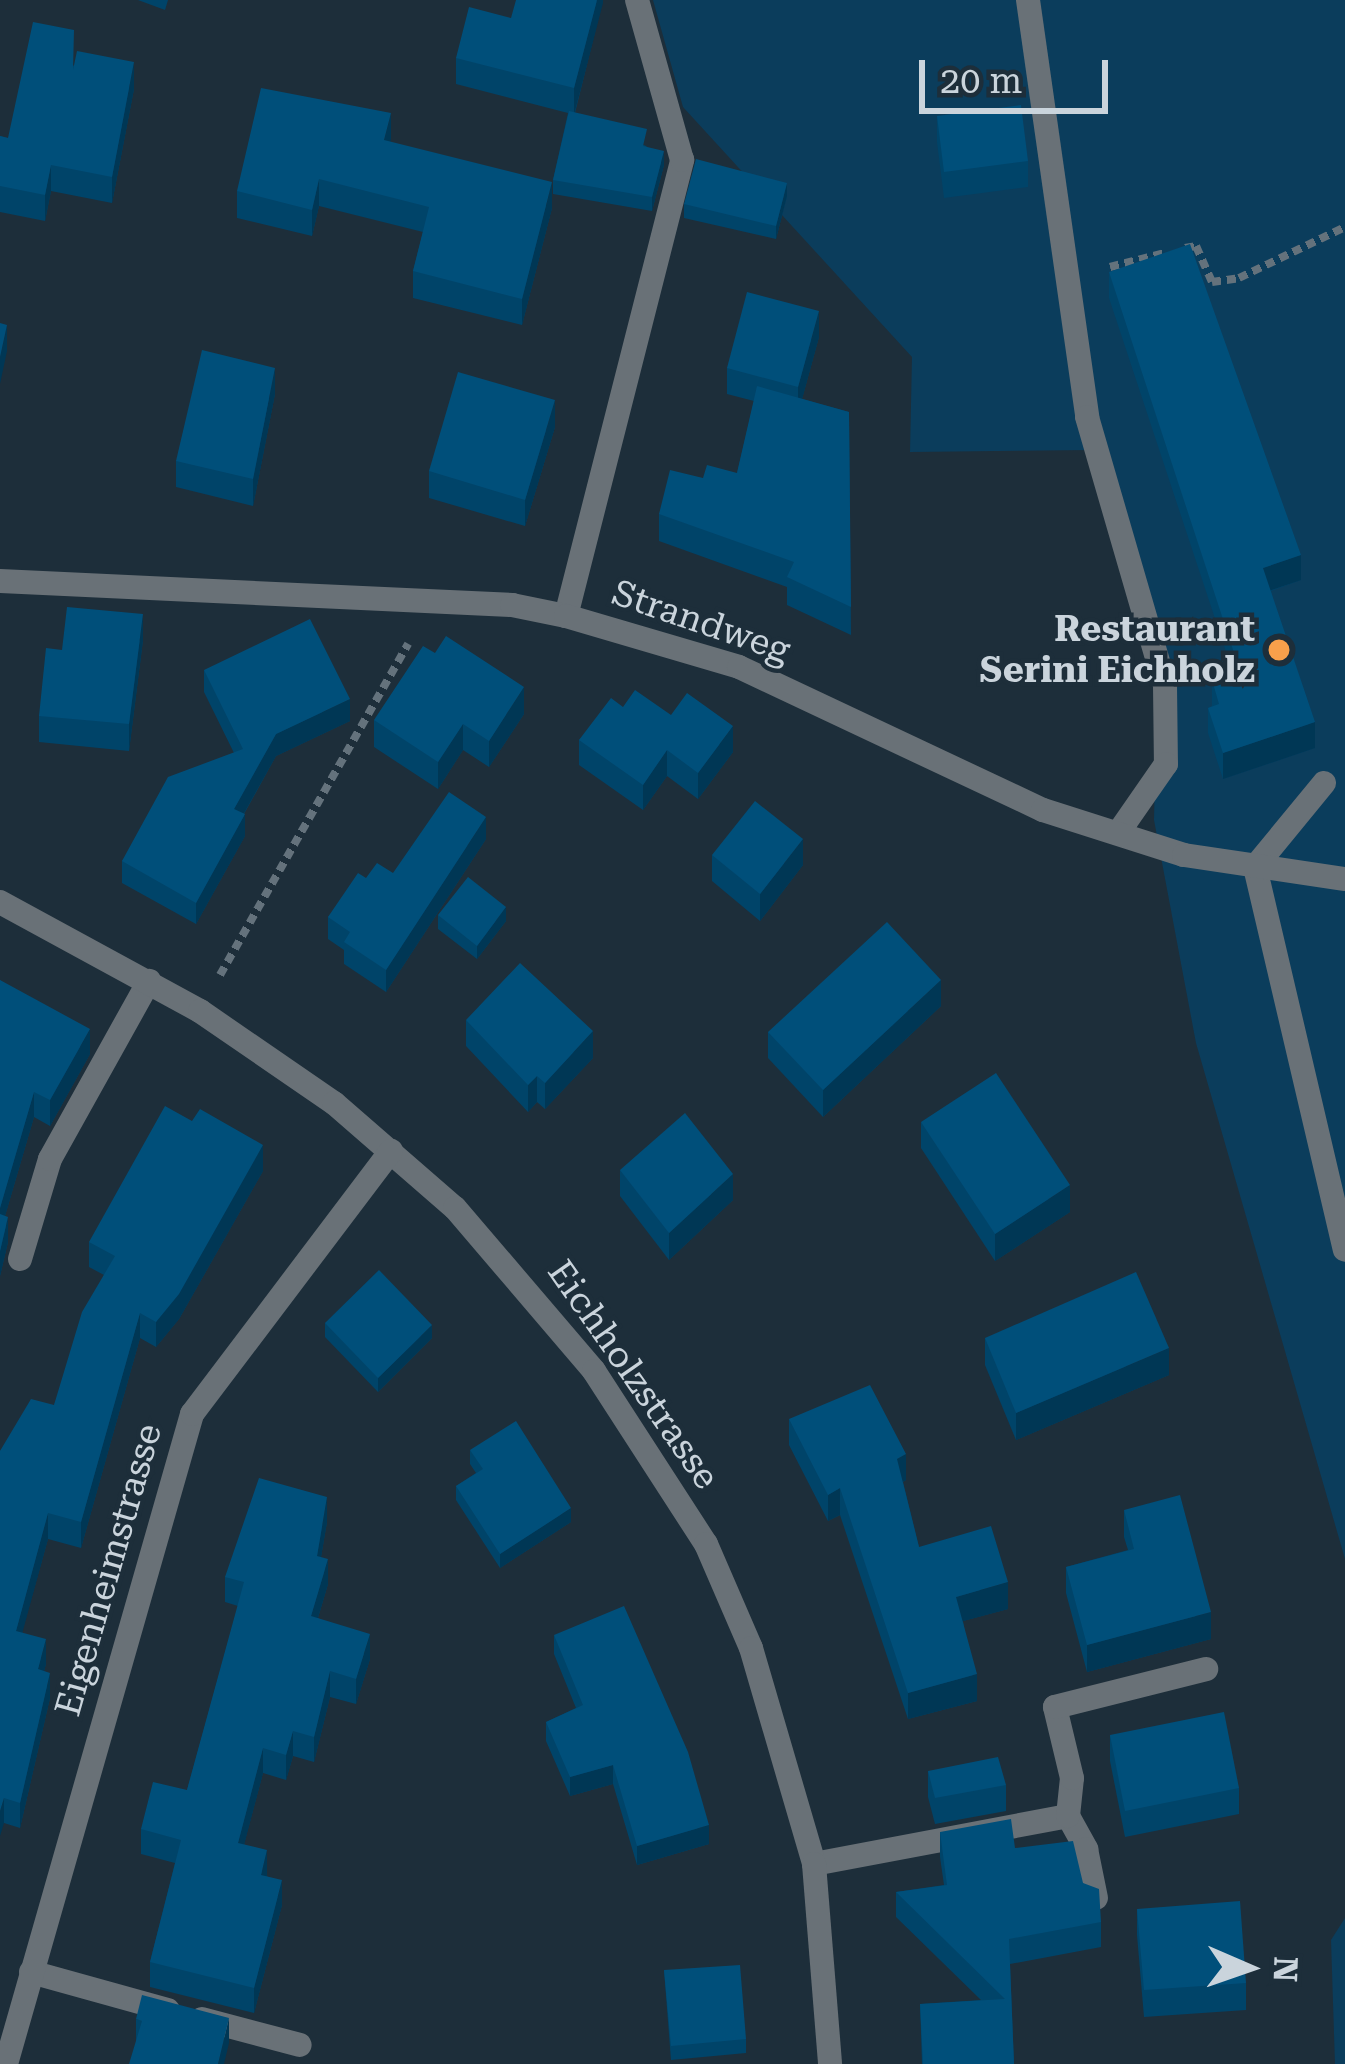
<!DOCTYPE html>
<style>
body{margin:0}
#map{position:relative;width:1345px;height:2064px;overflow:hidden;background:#1d2e3a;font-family:"Roboto Serif",serif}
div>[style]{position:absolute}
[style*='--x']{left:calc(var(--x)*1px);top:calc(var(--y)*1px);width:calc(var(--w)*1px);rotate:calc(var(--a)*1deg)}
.green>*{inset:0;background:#0b3d5c}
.path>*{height:8px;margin-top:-4px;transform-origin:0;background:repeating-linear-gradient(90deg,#64727c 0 9px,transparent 0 15px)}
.lane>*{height:24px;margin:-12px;padding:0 12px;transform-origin:12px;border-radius:12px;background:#697177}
.street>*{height:24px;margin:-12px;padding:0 12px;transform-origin:12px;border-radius:12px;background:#697177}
.wall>*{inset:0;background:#004469}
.shaded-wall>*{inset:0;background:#003755}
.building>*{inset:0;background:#004f7a}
.dots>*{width:33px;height:33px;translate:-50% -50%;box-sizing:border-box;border:6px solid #1d2e3a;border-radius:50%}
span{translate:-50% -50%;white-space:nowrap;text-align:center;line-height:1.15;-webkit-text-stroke:9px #1d2e3a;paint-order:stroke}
.street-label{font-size:36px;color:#cad4dc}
.poi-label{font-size:36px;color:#cad4dc;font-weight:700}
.right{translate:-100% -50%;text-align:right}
.north{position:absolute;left:1189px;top:1908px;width:120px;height:120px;-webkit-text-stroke:9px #1d2e3a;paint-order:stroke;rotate:92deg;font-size:33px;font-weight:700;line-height:48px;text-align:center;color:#cad4dc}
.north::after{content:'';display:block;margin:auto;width:42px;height:54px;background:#cad4dc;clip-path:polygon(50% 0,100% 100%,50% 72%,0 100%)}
.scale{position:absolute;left:919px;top:60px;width:189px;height:54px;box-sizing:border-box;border:6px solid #cad4dc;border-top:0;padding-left:15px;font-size:36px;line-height:42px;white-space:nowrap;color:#cad4dc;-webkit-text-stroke:9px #1d2e3a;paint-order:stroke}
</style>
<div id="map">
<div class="green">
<div style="clip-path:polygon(653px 0,1345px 0,1345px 1559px,1196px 1043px,1154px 820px,1157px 690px,1091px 450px,910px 452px,912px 357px,683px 107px)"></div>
<div style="clip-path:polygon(1345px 1918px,1345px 2064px,1335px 2064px,1331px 1940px)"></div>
</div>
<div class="path">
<div style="--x:1185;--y:248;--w:11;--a:-10"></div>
<div style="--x:1196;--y:246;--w:39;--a:66"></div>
<div style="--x:1212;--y:282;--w:27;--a:-8"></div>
<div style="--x:1239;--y:278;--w:118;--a:-25.7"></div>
<div style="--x:1110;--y:267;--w:57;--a:-14.3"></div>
<div style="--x:220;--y:975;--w:381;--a:-60.4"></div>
</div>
<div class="lane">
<div style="--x:1028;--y:0;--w:421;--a:81.9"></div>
<div style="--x:1087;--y:417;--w:280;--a:73.8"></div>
<div style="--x:1165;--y:686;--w:78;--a:89.3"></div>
<div style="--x:1166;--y:764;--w:84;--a:124.8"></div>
<div style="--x:566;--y:616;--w:471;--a:-75.7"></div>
<div style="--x:682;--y:160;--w:166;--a:-105.7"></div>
<div style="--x:1324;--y:783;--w:109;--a:129.4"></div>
<div style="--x:1255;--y:867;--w:393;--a:76.8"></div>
<div style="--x:20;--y:1259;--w:104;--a:-73.3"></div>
<div style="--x:50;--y:1159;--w:204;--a:-60.9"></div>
<div style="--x:1068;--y:1816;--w:38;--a:61"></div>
<div style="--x:1086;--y:1849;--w:50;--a:78.5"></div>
<div style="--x:814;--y:1864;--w:258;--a:-10.7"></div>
<div style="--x:1068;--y:1816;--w:38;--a:-84"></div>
<div style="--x:1072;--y:1778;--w:73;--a:-103.5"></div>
<div style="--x:1055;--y:1707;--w:156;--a:-14.1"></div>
<div style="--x:31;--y:1972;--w:142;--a:15.5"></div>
<div style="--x:202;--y:2019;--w:101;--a:14.9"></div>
</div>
<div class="street">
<div style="--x:0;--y:581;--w:513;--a:2.68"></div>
<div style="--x:512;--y:605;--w:55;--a:11.5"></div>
<div style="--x:566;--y:616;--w:180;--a:16.4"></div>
<div style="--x:739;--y:667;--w:336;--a:25.2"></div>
<div style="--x:1043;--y:810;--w:148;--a:17.7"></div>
<div style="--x:1184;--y:855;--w:163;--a:8.5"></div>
<div style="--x:0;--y:902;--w:228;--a:28.6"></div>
<div style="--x:200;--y:1011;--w:163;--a:34.5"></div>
<div style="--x:334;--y:1103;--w:160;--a:41"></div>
<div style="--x:455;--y:1208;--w:214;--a:49.5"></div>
<div style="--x:594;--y:1371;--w:206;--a:57.1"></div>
<div style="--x:706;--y:1544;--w:113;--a:66.6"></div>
<div style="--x:751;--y:1648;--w:225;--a:73.7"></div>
<div style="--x:814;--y:1864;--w:201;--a:85.4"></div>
<div style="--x:6;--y:2064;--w:676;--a:-74.03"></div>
<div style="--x:192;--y:1414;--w:330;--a:-52.9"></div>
</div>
<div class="wall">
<div style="clip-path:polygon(138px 0,168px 0,165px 10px)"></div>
<div style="clip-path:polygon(603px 0,575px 113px,646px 146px,664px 165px,652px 211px,553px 194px,553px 180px,568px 113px,456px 84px,456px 58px,511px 18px)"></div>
<div style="clip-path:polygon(74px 65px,134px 89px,112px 203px,51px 191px,45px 221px,0 212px,0 136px,8px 138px)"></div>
<div style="clip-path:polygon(937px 116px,1028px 161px,1028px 187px,944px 198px,937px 142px)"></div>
<div style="clip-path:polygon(390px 142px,552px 208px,522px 325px,413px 298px,413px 271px,423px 232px,319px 206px,312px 236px,237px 218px,237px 191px)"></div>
<div style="clip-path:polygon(787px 196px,776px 239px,684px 218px,684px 204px)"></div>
<div style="clip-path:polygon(1109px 272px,1301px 580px,1271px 591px,1315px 748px,1223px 779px,1208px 733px,1208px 708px,1212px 706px,1212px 680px,1233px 673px,1109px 298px)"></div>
<div style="clip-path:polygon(819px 337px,802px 399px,849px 412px,851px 635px,787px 605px,787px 587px,659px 541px,659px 514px,703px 478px,737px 473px,754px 401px,727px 394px,727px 368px)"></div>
<div style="clip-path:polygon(275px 394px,253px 506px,176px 487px,176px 461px)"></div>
<div style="clip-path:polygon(555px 427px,525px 526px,429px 498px,429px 471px)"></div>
<div style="clip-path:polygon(143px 640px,129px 751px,39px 742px,39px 716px,62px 650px)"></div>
<div style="clip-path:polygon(204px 670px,350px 721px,276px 756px,244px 814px,245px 836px,196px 924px,122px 883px,122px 861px,234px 753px,204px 692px)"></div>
<div style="clip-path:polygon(623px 707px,671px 715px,733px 752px,698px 799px,667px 776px,643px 810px,579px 765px,579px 740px)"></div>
<div style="clip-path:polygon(524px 714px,489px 767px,463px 750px,438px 789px,374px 747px,374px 720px)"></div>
<div style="clip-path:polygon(486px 839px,386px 992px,344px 964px,344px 950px,328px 939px,328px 917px,366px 878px,393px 873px)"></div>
<div style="clip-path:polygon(712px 855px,803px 865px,760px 921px,712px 881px)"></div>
<div style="clip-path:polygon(438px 915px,506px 921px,477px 959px,438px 929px)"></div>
<div style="clip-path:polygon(0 980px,90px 1054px,50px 1126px,34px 1117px,5px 1216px,8px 1242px,0 1276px)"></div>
<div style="clip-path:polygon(941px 1006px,823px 1117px,768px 1058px,768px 1032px)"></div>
<div style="clip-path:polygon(466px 1020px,593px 1058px,545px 1109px,537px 1102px,528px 1112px,466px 1046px)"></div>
<div style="clip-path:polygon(921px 1122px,1070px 1212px,995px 1261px,921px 1148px)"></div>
<div style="clip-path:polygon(620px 1170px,733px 1200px,669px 1260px,620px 1196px)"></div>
<div style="clip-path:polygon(263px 1171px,179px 1319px,156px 1347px,140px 1338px,81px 1548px,48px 1539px,22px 1632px,46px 1664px,44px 1671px,50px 1698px,20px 1828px,4px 1823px,0 1451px,54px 1405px,104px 1275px,89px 1267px,89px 1242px)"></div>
<div style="clip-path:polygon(325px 1323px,432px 1338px,378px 1392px,325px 1337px)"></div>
<div style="clip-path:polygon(985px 1338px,1169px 1375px,1016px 1440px,985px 1365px)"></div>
<div style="clip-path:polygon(789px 1419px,906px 1480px,903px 1482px,919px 1547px,1008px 1609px,963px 1621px,977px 1701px,908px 1719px,840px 1515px,828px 1521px,789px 1445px)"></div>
<div style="clip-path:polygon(470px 1450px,571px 1522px,500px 1568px,456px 1500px,456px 1486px,476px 1473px,470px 1464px)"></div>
<div style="clip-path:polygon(1124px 1510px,1211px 1639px,1087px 1672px,1066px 1593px,1066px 1567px,1128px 1550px,1124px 1537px)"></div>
<div style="clip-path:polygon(327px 1522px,321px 1557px,328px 1584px,318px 1618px,370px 1659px,356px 1704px,330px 1697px,314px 1762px,293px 1756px,286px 1780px,263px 1773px,244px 1844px,267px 1876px,282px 1905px,254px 2013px,150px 1987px,150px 1962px,175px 1863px,141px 1854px,141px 1829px,187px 1790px,238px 1606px,225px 1602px,225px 1577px)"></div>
<div style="clip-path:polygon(554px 1635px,709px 1844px,637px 1865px,613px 1784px,570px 1796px,546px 1741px,546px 1722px,576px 1708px,554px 1654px)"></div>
<div style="clip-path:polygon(1110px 1735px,1239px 1788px,1239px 1814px,1125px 1837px,1110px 1761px)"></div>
<div style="clip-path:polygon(928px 1771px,1006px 1785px,1006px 1811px,935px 1824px,928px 1797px)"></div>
<div style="clip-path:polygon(940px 1832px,1015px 1848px,1083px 1883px,1101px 1922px,1101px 1947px,1010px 1964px,1014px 2064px,922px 2064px,920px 2004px,981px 2000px,896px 1917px,896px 1892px,944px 1885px,940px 1857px)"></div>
<div style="clip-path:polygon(1137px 1909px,1246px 1983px,1246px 2010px,1144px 2017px,1137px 1935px)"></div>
<div style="clip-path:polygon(664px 1970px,746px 2039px,746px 2053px,671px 2060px)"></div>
<div style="clip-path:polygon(136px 2019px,229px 2043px,136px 2043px)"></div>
</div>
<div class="shaded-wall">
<div style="clip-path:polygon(597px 0,603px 0,603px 3px,574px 115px,574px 88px)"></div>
<div style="clip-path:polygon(134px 62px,134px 89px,112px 203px,112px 177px)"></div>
<div style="clip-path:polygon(391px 113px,391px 139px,384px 167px,384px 140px)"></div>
<div style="clip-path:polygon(664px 151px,664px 165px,652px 211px,652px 197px)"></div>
<div style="clip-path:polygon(51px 165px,51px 191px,45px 221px,45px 195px)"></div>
<div style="clip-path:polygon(319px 179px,319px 206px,312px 236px,312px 210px)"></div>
<div style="clip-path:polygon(552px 182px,552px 208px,522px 325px,522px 299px)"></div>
<div style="clip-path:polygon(787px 183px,787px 196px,776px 239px,776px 226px)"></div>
<div style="clip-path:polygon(819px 311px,819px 337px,798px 414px,798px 387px)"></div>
<div style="clip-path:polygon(7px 325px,7px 351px,0 384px,0 357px)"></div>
<div style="clip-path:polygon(275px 368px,275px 394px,253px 506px,253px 479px)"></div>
<div style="clip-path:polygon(555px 400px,555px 427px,525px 526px,525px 500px)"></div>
<div style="clip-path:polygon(1301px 555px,1301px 580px,1263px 593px,1263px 568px)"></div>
<div style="clip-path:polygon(143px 614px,143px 640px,129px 751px,129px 724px)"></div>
<div style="clip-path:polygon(524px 687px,524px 714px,489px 767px,489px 741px)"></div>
<div style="clip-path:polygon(350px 699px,350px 721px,276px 756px,234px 831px,234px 809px,276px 734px)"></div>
<div style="clip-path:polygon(1315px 722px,1315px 748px,1223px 779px,1223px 753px)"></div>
<div style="clip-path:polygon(463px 724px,463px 750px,438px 789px,438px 762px)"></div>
<div style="clip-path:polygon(733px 726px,733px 752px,698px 799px,698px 773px)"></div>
<div style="clip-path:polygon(667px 750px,667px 776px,643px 810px,643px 785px)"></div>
<div style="clip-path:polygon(245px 814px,245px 836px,196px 924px,196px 903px)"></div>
<div style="clip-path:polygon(486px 817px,486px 839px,386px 992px,386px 970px)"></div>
<div style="clip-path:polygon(803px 839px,803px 865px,760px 921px,760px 894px)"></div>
<div style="clip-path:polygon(506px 907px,506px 921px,477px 959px,477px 946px)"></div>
<div style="clip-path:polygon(941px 980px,941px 1006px,823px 1117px,823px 1090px)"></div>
<div style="clip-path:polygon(90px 1029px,90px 1054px,50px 1126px,50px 1100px)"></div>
<div style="clip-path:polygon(593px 1031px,593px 1058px,545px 1109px,545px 1083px)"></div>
<div style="clip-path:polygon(537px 1076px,537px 1102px,528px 1112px,528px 1085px)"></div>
<div style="clip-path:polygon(34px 1092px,34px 1117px,0 1233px,0 1208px)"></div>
<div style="clip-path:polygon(263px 1145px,263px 1171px,179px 1319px,156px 1347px,156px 1322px)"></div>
<div style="clip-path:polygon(733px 1174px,733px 1200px,669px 1260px,669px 1233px)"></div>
<div style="clip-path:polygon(1070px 1185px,1070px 1212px,995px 1261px,995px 1234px)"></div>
<div style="clip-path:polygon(8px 1217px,8px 1242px,0 1276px,0 1251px)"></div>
<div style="clip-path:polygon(140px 1313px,140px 1338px,81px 1548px,81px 1522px)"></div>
<div style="clip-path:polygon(432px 1325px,432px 1338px,378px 1392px,378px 1378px)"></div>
<div style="clip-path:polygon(1169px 1348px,1169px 1375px,1016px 1440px,1016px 1413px)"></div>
<div style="clip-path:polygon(906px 1454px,906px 1480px,897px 1485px,897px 1459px)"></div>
<div style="clip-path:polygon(840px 1488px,840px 1515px,828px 1521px,828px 1495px)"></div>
<div style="clip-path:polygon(327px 1497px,327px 1522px,317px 1581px,317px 1556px)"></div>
<div style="clip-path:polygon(571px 1508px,571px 1522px,500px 1568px,500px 1554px)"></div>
<div style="clip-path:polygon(48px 1513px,48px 1539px,16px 1656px,16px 1631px)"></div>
<div style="clip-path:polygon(328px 1559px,328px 1584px,311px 1641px,311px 1616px)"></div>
<div style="clip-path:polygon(1008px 1582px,1008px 1609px,956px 1623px,956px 1597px)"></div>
<div style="clip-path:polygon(1211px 1612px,1211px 1639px,1087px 1672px,1087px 1645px)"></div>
<div style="clip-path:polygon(370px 1634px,370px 1659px,356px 1704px,356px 1679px)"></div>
<div style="clip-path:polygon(46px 1639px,46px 1664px,38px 1694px,38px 1669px)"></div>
<div style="clip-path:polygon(330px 1671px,330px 1697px,314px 1762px,314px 1737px)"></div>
<div style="clip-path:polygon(50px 1673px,50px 1698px,20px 1828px,20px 1803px)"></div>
<div style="clip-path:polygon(977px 1674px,977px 1701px,908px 1719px,908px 1693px)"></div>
<div style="clip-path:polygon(293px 1731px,293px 1756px,286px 1780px,286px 1755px)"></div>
<div style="clip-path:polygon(263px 1748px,263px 1773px,238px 1868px,238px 1843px)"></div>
<div style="clip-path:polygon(613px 1765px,613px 1784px,570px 1796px,570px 1777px)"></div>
<div style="clip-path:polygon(4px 1798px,4px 1823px,0 1836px,0 1811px)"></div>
<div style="clip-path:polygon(709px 1825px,709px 1844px,637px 1865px,637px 1846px)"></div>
<div style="clip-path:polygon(267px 1850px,267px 1875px,261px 1900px,261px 1875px)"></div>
<div style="clip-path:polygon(282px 1880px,282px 1905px,254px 2013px,254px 1988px)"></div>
<div style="clip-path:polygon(229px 2018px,229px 2043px,224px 2064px,218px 2064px)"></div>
</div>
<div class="building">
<div style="clip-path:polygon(516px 0,597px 0,574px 88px,456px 58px,469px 7px,511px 18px)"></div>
<div style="clip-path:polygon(33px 22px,74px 30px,73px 70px,77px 51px,134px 62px,112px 177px,51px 165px,45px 195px,0 186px,0 136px,8px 138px)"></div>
<div style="clip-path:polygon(261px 88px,391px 113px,384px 140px,552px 182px,522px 299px,413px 271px,429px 207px,319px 179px,312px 210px,237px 191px)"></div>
<div style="clip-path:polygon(1021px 105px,1028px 161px,944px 172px,937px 116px)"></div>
<div style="clip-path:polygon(569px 111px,647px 129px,643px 146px,664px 151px,652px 197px,553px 180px)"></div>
<div style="clip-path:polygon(696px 159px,787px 183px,776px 226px,684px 204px)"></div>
<div style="clip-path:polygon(1190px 244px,1301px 555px,1263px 568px,1315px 722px,1223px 753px,1208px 708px,1219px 704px,1212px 680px,1240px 671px,1109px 272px)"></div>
<div style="clip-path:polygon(747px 292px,819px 311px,798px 387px,727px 368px)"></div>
<div style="clip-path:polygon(0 323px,7px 325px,0 357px)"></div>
<div style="clip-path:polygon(202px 350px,275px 368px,253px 479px,176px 461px)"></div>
<div style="clip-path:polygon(458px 372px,555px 400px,525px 500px,429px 471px)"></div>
<div style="clip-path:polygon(757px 386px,849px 412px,851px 607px,787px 577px,794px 562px,659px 514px,670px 470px,703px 478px,707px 465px,737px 473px)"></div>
<div style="clip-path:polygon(67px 607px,143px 614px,129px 724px,39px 716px,46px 648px,62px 650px)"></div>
<div style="clip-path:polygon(310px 619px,350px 699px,276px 734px,234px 809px,245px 814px,196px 903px,122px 861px,168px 777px,243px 749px,204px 670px)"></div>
<div style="clip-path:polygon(446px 636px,524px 687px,489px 741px,463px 724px,438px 762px,374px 720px,423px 646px,435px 653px)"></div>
<div style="clip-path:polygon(635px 690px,671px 715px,687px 693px,733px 726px,698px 773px,667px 750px,643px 785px,579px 740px,611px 698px,623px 707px)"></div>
<div style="clip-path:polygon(449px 792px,486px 817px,386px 970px,344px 942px,350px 932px,328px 917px,358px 873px,366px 878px,377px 863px,393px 873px)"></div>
<div style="clip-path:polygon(755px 801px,803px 839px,760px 894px,712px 855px)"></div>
<div style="clip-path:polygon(468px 877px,506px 907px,477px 946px,438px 915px)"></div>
<div style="clip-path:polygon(887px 922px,941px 980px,823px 1090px,768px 1032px)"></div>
<div style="clip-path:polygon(520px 963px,593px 1031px,545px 1083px,537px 1076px,528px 1085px,466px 1020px)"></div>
<div style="clip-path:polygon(0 980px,90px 1029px,50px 1100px,34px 1092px,0 1208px)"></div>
<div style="clip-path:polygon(996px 1073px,1070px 1185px,995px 1234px,921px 1122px)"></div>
<div style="clip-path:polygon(165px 1106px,192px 1121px,200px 1109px,263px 1145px,179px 1294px,156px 1322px,140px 1313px,81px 1522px,48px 1513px,16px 1631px,46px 1639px,38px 1669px,50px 1673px,20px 1803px,4px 1798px,0 1811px,0 1451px,31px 1399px,54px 1405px,82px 1312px,115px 1256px,89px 1242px)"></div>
<div style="clip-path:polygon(685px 1113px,733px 1174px,669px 1233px,620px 1170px)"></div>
<div style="clip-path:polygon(0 1214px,8px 1217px,0 1251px)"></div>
<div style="clip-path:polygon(379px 1270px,432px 1325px,378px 1378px,325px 1323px)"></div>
<div style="clip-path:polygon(1136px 1272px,1169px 1348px,1016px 1413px,985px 1338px)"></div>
<div style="clip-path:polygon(870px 1385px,906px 1454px,897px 1459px,919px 1547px,991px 1526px,1008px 1582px,956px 1597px,977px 1674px,908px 1693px,840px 1488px,828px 1495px,789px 1419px)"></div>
<div style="clip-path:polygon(516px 1421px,571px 1508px,500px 1554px,456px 1486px,483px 1469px,470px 1450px)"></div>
<div style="clip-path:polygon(259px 1478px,327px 1497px,317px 1556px,328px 1559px,311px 1616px,370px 1634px,356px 1679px,330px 1671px,314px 1737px,293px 1731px,286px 1755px,263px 1748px,238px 1843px,267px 1850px,261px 1875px,282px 1880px,254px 1988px,150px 1962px,181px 1840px,141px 1829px,153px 1782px,187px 1790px,244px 1582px,225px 1577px)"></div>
<div style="clip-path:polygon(1180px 1495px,1211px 1612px,1087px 1645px,1066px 1567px,1134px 1549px,1124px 1510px)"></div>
<div style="clip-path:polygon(624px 1606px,688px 1752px,709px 1825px,637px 1846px,613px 1765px,570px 1777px,546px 1722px,583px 1705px,554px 1635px)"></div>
<div style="clip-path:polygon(1224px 1712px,1239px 1788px,1125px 1811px,1110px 1735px)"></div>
<div style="clip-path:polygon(998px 1757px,1006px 1785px,935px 1798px,928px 1771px)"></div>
<div style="clip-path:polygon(1011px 1819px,1015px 1848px,1073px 1841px,1083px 1883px,1099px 1889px,1101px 1922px,1009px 1939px,1014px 2064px,923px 2064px,920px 2004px,1005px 1999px,896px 1892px,947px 1885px,940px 1832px)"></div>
<div style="clip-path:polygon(1240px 1901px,1246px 1983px,1144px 1990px,1137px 1909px)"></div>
<div style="clip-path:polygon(740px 1965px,746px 2039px,671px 2046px,664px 1970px)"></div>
<div style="clip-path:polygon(142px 1995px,229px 2018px,218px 2064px,129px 2064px,142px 2021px,136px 2019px)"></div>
</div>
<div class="dots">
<div style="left:1279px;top:650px;background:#f8a04b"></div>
</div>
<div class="street-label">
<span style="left:701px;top:622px;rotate:19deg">Strandweg</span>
<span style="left:633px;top:1375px;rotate:55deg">Eichholzstrasse</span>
<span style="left:109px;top:1570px;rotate:-74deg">Eigenheimstrasse</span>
</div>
<div class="poi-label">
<span class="right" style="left:1255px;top:650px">Restaurant<br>Serini Eichholz</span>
</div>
<div class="north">N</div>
<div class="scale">20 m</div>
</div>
